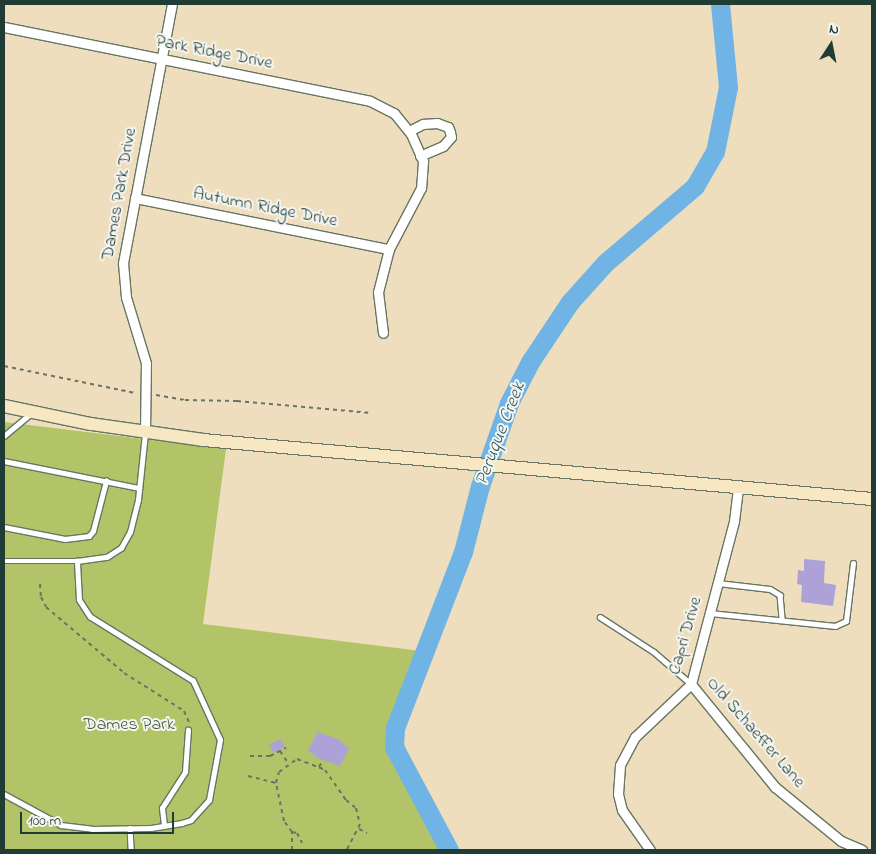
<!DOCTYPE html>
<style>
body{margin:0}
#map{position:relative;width:876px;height:854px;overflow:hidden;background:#eedebd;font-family:"Indie Flower",sans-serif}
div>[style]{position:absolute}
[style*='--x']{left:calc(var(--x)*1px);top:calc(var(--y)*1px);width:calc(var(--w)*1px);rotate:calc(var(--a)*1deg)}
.green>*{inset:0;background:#b2c467}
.river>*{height:19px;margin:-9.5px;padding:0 9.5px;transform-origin:9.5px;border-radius:9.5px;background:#6fb4e5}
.building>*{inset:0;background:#aca2d7}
.path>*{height:2px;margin-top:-1px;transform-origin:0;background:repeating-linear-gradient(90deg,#677564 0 4px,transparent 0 8px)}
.roads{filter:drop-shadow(1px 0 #677564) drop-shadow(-1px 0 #677564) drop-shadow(0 1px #677564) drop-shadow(0 -1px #677564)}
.service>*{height:4.5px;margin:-2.25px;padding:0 2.25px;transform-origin:2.25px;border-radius:2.25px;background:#fff}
.minor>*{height:9px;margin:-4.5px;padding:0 4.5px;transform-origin:4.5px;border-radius:4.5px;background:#fff}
.secondary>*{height:12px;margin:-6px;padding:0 6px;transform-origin:6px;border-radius:6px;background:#f7e8c3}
span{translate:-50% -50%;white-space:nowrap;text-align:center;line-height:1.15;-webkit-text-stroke:4px #f6f6f2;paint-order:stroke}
.street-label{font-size:18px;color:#1f3d34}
.park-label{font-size:18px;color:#445f41}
.water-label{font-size:19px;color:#335b60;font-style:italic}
.frame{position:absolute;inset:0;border:5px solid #1f3d34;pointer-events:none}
.north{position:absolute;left:806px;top:20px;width:50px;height:50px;-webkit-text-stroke:4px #f6f6f2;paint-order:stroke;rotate:11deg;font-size:14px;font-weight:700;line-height:20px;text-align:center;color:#1f3d34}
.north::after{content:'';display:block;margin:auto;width:18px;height:22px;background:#1f3d34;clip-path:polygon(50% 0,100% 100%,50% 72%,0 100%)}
.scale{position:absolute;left:20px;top:812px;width:154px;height:22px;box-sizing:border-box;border:2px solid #1f3d34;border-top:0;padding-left:6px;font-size:15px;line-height:18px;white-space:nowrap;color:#1f3d34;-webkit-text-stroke:4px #f6f6f2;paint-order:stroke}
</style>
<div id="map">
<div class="green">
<div style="clip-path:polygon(4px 422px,226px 449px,203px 624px,421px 651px,400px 726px,419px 805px,445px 850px,4px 850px)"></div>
</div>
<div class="river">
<div style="--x:449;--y:850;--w:117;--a:-118.1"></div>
<div style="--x:394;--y:747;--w:19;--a:-87"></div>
<div style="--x:395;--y:728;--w:189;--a:-68.9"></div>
<div style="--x:463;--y:552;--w:68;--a:-75.6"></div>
<div style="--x:480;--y:486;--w:88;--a:-70.7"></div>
<div style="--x:509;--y:403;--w:46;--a:-62.9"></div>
<div style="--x:530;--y:362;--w:72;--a:-56.3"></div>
<div style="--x:570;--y:302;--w:52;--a:-48.1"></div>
<div style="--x:605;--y:263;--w:118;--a:-40.5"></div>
<div style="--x:695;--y:186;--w:39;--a:-60"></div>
<div style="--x:715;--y:152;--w:66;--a:-78.7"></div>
<div style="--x:728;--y:87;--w:83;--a:-95.5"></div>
</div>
<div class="building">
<div style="clip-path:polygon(804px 559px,825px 561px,824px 583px,836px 585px,833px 606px,801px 602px,802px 585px,797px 584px,798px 570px,804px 571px)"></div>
<div style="clip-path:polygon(318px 732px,340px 740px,349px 749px,340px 766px,317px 758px,308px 750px)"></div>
<div style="clip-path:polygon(280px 739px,285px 747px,274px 753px,269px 745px)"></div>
</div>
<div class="path">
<div style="--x:4;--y:366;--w:135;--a:11.6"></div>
<div style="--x:156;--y:395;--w:29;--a:10"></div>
<div style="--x:185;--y:400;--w:52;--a:1.1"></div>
<div style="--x:237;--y:401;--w:135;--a:5.1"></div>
<div style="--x:40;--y:584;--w:13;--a:86"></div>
<div style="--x:41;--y:597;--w:11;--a:63"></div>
<div style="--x:46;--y:607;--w:102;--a:40.2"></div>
<div style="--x:124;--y:673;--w:71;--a:32.3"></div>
<div style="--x:184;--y:711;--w:12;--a:66"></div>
<div style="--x:280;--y:751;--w:14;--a:56"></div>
<div style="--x:250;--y:756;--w:20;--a:0"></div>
<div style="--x:270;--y:756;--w:18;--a:-27"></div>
<div style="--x:319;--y:767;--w:8;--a:-60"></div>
<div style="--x:248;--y:776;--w:29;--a:14"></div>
<div style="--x:359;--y:829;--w:9;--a:27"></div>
<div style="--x:292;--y:832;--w:5;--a:11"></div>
<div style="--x:297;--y:833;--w:11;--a:63"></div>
<div style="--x:292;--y:850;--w:18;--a:-90"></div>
<div style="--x:292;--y:832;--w:14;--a:-126"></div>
<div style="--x:284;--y:821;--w:39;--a:-102"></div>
<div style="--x:276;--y:783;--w:11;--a:-75"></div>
<div style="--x:279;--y:772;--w:22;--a:-36"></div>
<div style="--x:297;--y:759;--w:30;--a:21"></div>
<div style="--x:325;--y:770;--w:37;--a:55"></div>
<div style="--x:346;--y:800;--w:13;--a:39"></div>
<div style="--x:356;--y:808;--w:16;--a:76"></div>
<div style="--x:360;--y:824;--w:29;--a:117"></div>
</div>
<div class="roads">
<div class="service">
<div style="--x:4;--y:436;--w:34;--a:-40"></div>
<div style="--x:4;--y:461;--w:138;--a:11.3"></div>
<div style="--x:4;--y:527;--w:62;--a:11.1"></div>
<div style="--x:65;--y:539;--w:24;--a:-7"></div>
<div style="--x:89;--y:536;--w:6;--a:-51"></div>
<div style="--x:93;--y:531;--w:52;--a:-75.4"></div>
<div style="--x:4;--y:561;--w:73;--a:0"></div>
<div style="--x:77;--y:561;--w:30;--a:-8"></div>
<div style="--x:107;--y:557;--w:17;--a:-33"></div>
<div style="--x:121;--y:548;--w:18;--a:-61"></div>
<div style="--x:130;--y:532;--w:33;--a:-76"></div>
<div style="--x:138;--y:500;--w:67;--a:-84"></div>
<div style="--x:718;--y:583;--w:52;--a:6.6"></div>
<div style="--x:770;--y:589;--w:12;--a:31"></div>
<div style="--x:780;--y:595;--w:25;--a:85"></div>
<div style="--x:710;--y:613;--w:126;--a:5.9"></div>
<div style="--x:835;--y:626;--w:12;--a:-24"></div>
<div style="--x:846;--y:621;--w:58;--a:-83.1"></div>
<div style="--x:600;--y:617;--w:64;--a:32.9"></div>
<div style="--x:654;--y:652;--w:48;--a:40.7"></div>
<div style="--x:4;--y:794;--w:65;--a:28.5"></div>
<div style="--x:61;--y:825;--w:31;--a:7"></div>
<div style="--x:92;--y:829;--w:59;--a:-1"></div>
<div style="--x:151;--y:828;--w:31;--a:-9"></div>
<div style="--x:182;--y:823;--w:9;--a:-18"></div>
<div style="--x:191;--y:820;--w:27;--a:-48"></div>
<div style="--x:209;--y:800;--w:61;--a:-79.6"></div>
<div style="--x:220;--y:740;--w:65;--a:-114.6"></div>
<div style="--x:193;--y:681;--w:121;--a:-148.1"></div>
<div style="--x:90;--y:617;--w:20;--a:-123"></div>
<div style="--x:79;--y:600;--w:39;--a:-93"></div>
<div style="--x:164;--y:825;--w:17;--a:-97"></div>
<div style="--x:162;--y:808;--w:43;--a:-57.4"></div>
<div style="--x:185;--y:772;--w:42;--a:-85.9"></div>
<div style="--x:130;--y:828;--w:22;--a:87"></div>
</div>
<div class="minor">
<div style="--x:4;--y:27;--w:373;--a:11.4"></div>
<div style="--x:370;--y:101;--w:27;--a:27"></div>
<div style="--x:394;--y:113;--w:27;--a:51"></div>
<div style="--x:411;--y:134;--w:30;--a:66"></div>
<div style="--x:423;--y:161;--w:27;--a:94"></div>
<div style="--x:421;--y:188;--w:69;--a:117.7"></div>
<div style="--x:389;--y:249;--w:44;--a:104.3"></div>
<div style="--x:378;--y:292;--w:41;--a:83"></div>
<div style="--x:409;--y:131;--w:16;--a:-27"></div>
<div style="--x:423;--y:124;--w:14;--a:-4"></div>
<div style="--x:437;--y:123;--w:12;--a:20"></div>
<div style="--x:448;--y:127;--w:5;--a:68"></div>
<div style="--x:450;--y:132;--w:5;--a:79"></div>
<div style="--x:451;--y:137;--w:12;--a:132"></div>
<div style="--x:443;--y:146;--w:25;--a:157"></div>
<div style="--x:135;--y:198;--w:259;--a:11.4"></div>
<div style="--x:145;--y:432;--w:69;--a:-89.2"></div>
<div style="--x:146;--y:363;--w:69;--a:-106.9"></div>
<div style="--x:126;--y:297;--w:34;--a:-95"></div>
<div style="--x:123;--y:263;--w:264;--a:-79.3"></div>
<div style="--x:691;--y:684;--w:133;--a:50.8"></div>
<div style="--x:775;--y:787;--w:85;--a:39.3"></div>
<div style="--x:841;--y:841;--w:23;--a:23"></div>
<div style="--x:650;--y:850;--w:49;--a:-125"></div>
<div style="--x:622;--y:810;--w:16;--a:-104"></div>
<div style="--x:618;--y:794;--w:29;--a:-86"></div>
<div style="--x:620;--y:765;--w:32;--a:-62"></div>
<div style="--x:635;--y:737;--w:77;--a:-43.4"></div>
<div style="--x:691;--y:684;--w:169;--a:-75.2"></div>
<div style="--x:734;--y:521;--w:35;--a:-83"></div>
</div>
<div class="secondary">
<div style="--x:4;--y:406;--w:89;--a:11.7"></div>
<div style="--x:91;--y:424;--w:113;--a:8.1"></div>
<div style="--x:203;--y:440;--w:672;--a:5.04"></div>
</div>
</div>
<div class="street-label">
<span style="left:214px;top:53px;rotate:11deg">Park Ridge Drive</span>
<span style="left:120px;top:194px;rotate:-80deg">Dames Park Drive</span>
<span style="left:265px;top:208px;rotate:11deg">Autumn Ridge Drive</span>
<span style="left:686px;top:636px;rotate:-74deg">Capri Drive</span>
<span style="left:755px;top:733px;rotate:49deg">Old Schaeffer Lane</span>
</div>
<div class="park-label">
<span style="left:129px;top:725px">Dames Park</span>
</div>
<div class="water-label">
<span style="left:501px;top:434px;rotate:-69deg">Peruque Creek</span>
</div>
<div class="frame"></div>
<div class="north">N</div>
<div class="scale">100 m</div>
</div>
